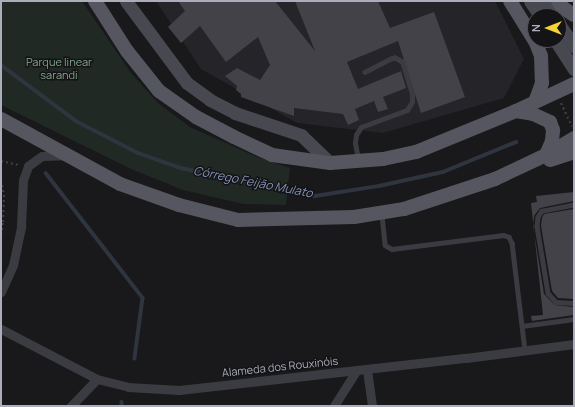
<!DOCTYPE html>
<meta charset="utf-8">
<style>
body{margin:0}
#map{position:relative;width:575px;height:407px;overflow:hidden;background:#19181b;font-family:Manrope,sans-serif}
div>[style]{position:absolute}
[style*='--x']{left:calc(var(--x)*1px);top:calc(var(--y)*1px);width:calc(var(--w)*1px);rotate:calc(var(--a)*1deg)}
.built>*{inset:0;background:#252428}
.green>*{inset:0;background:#202923}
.stream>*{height:3.5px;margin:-1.75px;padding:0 1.75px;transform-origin:1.75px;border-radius:1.75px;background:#2e353f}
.building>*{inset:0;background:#434248}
.path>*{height:2px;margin-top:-1px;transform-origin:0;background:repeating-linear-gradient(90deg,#3f4047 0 2px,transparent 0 5px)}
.lane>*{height:4.5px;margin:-2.25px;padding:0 2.25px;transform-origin:2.25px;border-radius:2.25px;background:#3b3b42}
.street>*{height:9px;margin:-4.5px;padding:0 4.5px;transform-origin:4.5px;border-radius:4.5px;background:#3b3b42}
.secondary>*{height:13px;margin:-6.5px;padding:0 6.5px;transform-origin:6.5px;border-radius:6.5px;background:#474850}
.primary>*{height:14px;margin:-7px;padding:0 7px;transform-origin:7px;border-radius:7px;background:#55565f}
span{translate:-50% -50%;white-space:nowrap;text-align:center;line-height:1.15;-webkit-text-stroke:3px #141316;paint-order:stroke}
.park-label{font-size:11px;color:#82a68a}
.street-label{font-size:11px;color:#abadbb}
.water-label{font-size:12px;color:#8295b6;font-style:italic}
.frame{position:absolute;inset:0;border:2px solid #abadbb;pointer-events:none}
.north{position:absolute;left:527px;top:8px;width:40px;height:40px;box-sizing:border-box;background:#141316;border:1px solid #505158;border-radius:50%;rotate:270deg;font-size:11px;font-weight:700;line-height:16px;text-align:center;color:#abadbb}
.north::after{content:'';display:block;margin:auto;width:14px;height:18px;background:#f5d336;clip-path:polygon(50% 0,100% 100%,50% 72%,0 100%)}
</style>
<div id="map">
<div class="built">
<div style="clip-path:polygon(156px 1px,495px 1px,524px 59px,504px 98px,383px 133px,297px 123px,201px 69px)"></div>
</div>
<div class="green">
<div style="clip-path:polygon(1px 1px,82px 1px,131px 73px,159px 104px,190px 127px,257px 157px,290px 168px,286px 205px,243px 204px,183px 190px,131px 169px,1px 105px)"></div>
</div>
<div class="stream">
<div style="--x:1;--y:65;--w:94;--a:36.7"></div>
<div style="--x:76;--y:121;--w:70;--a:27.3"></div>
<div style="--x:138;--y:153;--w:46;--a:19.2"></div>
<div style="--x:181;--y:168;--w:137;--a:11.8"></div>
<div style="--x:315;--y:196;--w:65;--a:-8.9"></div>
<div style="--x:379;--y:186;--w:66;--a:-12.3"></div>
<div style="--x:443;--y:172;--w:79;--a:-22.3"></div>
<div style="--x:46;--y:173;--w:158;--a:52.2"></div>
<div style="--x:143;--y:298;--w:61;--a:97.6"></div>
<div style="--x:122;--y:402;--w:4;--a:90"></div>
</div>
<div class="building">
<div style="clip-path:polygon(178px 1px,275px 1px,315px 51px,295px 1px,378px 1px,390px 28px,434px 12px,465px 97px,421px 113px,398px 41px,347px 62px,358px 89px,401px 71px,406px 88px,383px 97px,388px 109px,378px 112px,374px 101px,355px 109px,359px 120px,348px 125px,343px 114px,294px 108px,294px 116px,241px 97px,241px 94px,236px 90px,237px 86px,225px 76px,237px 68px,260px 80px,270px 65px,258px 37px,226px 62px,200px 26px,181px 43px,168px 27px,185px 11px)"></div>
<div style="clip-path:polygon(574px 192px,574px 201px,540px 208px,534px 216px,533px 226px,544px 294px,555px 305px,574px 307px,574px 315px,532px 321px,531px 316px,543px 315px,531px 203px,537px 202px,536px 196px)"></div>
<div style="clip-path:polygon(574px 209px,574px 299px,558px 298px,552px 291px,541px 226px,542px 218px,544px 214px)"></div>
</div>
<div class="path">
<div style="--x:561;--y:103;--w:26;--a:65"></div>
<div style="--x:1;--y:161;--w:18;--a:13"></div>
<div style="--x:1;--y:180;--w:15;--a:79"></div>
<div style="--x:4;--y:195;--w:28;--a:92"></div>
<div style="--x:3;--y:223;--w:13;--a:99"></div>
</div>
<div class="lane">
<div style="--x:358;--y:159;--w:16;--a:-101"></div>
<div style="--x:355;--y:143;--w:8;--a:-83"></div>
<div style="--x:356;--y:135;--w:9;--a:-58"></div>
<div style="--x:361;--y:127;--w:49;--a:-20.3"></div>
<div style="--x:407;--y:110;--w:9;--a:-58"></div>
<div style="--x:412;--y:102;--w:8;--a:-90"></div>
<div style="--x:412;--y:94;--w:34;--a:-107"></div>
<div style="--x:402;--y:62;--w:8;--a:-150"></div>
<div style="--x:395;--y:58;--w:4;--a:166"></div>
<div style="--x:391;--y:59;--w:29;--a:153"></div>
<div style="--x:574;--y:205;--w:33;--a:169"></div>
<div style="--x:542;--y:211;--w:7;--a:124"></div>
<div style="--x:538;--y:217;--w:9;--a:96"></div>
<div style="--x:537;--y:226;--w:68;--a:80.7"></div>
<div style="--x:548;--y:293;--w:12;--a:48"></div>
<div style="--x:556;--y:302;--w:18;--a:3"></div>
<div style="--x:382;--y:215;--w:30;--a:84"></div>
<div style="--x:385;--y:245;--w:8;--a:30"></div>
<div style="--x:392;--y:249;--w:112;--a:-7.2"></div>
<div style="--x:503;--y:235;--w:6;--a:18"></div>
<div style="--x:509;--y:237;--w:7;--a:63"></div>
<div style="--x:512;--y:243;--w:109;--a:83.1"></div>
<div style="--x:522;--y:326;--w:52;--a:-7.7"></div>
</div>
<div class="street">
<div style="--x:1;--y:292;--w:30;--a:-66"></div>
<div style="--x:13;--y:265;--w:40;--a:-78"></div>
<div style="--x:21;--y:226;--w:46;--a:-87.5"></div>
<div style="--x:23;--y:180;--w:15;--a:-70"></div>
<div style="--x:28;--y:166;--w:17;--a:-36"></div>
<div style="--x:42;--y:156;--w:23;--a:-2"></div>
<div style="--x:1;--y:329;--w:108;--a:27.5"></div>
<div style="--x:97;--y:379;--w:32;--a:14"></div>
<div style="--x:128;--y:387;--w:51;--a:3.4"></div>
<div style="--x:179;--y:390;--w:289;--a:-6.4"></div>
<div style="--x:466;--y:358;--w:109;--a:-7.4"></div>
<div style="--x:367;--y:370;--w:36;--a:82"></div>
<div style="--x:71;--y:406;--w:37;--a:-46"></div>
<div style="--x:334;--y:406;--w:41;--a:-57.8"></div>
</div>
<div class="secondary">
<div style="--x:126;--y:1;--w:102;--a:53.4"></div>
<div style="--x:187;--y:83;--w:29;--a:36"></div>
<div style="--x:210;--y:100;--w:28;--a:27"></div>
<div style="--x:235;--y:113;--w:70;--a:18.4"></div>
<div style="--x:301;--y:135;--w:40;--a:44"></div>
<div style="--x:530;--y:1;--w:18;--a:56"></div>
<div style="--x:544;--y:1;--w:18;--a:56"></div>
<div style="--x:559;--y:24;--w:27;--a:56"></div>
<div style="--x:555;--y:40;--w:35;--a:57"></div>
</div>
<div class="primary">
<div style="--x:95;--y:1;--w:59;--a:57.4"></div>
<div style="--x:127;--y:51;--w:51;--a:51.3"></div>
<div style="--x:159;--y:91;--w:45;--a:35.1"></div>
<div style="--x:196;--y:117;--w:43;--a:27.8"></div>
<div style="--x:234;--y:137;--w:42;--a:25.3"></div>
<div style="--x:272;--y:155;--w:59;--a:7.9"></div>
<div style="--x:330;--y:163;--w:53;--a:-4.3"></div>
<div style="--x:383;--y:159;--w:34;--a:-12"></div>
<div style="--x:416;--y:152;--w:108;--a:-22.3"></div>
<div style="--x:516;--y:111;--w:64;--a:-25"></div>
<div style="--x:510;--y:1;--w:49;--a:58.2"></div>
<div style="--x:536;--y:43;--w:14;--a:69"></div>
<div style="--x:541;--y:56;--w:27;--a:88"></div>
<div style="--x:542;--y:83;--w:20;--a:110"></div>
<div style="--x:558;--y:1;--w:7;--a:56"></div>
<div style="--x:562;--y:7;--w:14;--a:34"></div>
<div style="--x:516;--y:111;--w:17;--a:10"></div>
<div style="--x:533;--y:114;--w:19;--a:25"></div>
<div style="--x:550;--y:122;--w:9;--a:69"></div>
<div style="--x:553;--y:130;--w:11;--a:95"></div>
<div style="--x:552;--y:141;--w:15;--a:113"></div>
<div style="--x:1;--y:119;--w:136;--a:28.6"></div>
<div style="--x:120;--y:184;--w:63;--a:19.6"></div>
<div style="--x:179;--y:205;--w:61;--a:14.3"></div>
<div style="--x:238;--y:220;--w:116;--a:-1.5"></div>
<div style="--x:354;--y:217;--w:51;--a:-9.1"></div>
<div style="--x:404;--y:209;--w:96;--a:-18.2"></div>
<div style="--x:495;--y:179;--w:56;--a:-25.2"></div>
<div style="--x:546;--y:155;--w:33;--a:-31"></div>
<div style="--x:550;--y:160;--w:25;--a:-18"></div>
</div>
<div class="park-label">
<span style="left:59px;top:69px">Parque linear<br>sarandi</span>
</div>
<div class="street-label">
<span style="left:280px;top:367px;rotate:-6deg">Alameda dos Rouxinóis</span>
</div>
<div class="water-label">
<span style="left:253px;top:182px;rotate:11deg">Córrego Feijão Mulato</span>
</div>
<div class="frame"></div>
<div class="north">N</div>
</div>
